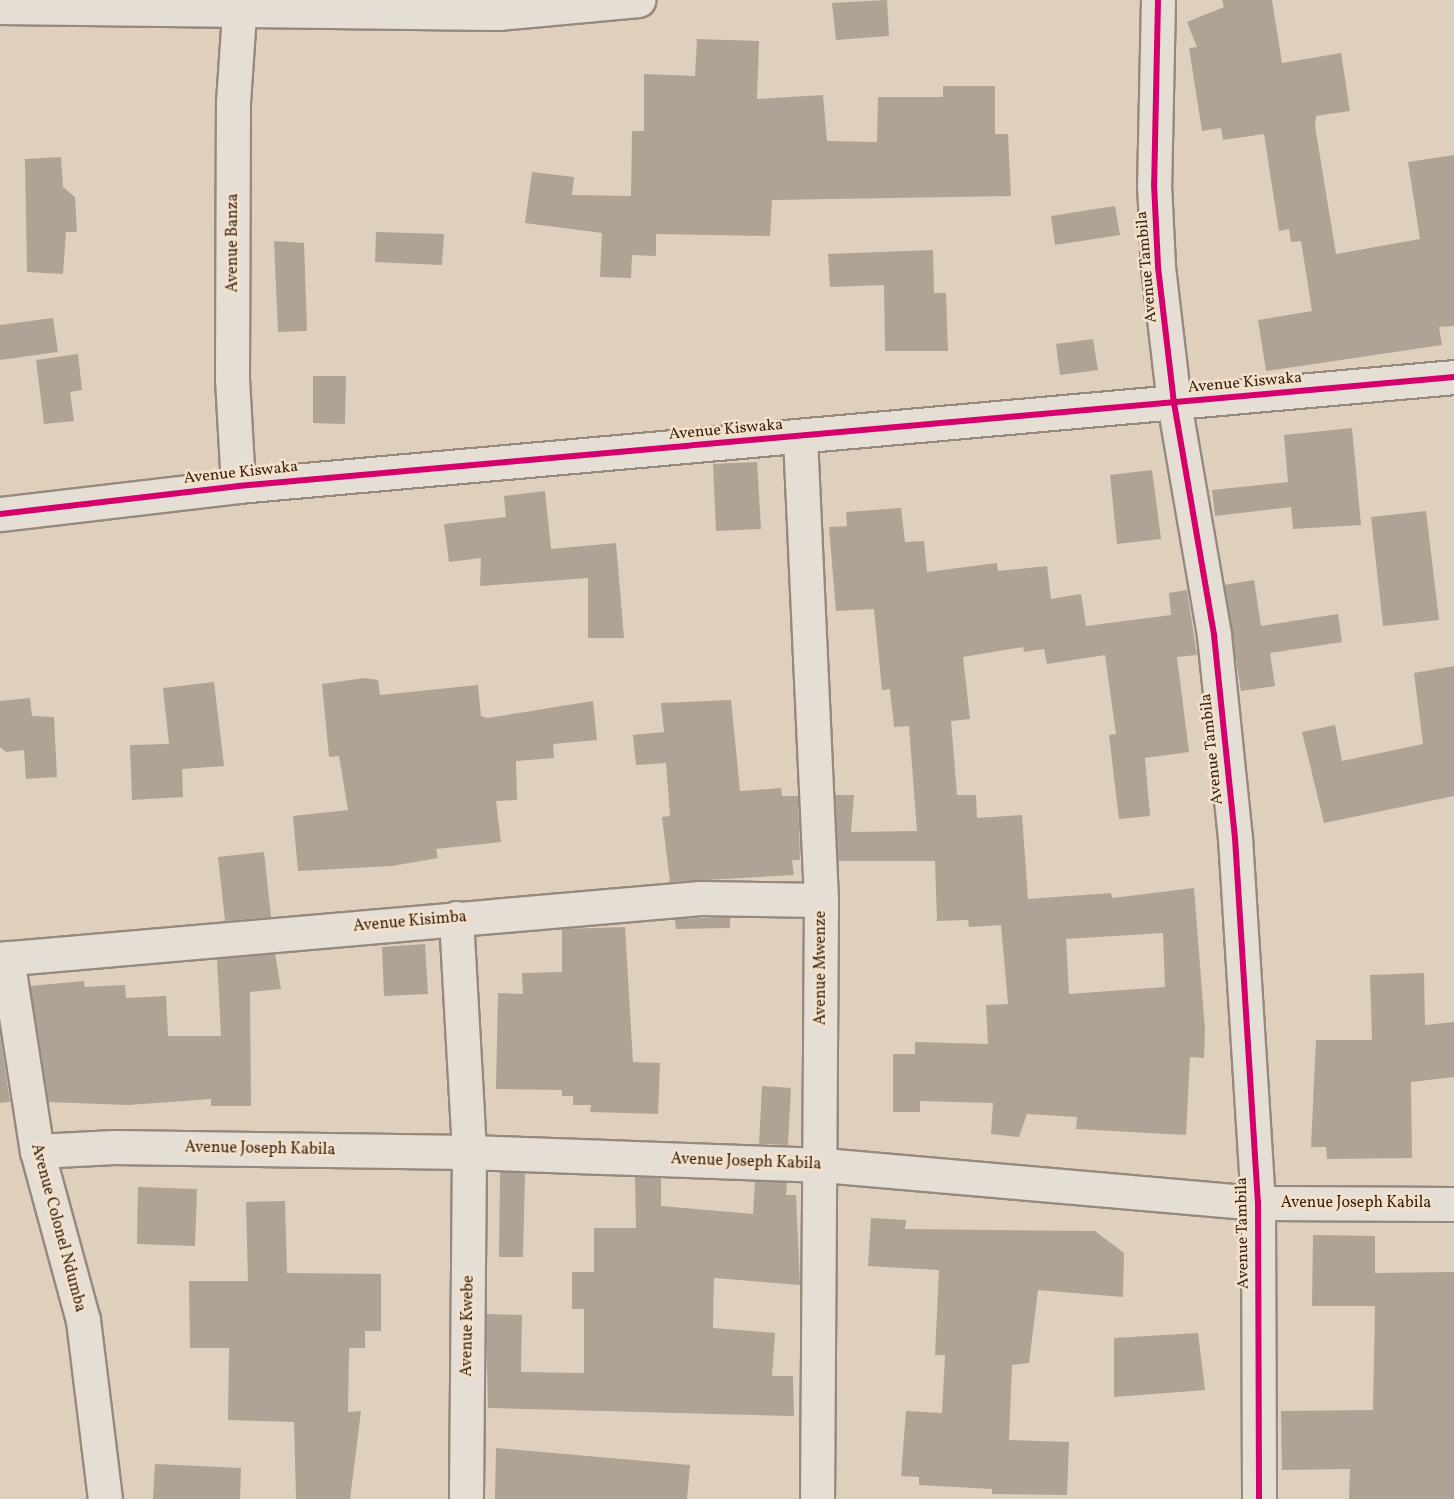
<!DOCTYPE html>
<style>
body{margin:0}
#map{position:relative;width:1454px;height:1499px;overflow:hidden;background:#ded0bd;font-family:Vollkorn,serif}
div>[style]{position:absolute}
[style*='--x']{left:calc(var(--x)*1px);top:calc(var(--y)*1px);width:calc(var(--w)*1px);rotate:calc(var(--a)*1deg)}
.building>*{inset:0;background:#aea395}
.roads{filter:drop-shadow(2px 0 #958a7d) drop-shadow(-2px 0 #958a7d) drop-shadow(0 2px #958a7d) drop-shadow(0 -2px #958a7d)}
.minor>*{height:33px;margin:-16.5px;padding:0 16.5px;transform-origin:16.5px;border-radius:16.5px;background:#e5ded4}
.cycleway>*{height:6px;margin:-3px;padding:0 3px;transform-origin:3px;border-radius:3px;background:#d6006c}
span{translate:-50% -50%;white-space:nowrap;text-align:center;line-height:1.15;-webkit-text-stroke:5px #f3e2cb;paint-order:stroke}
.street-label{font-size:16px;color:#3c2312}
</style>
<div id="map">
<div class="building">
<div style="clip-path:polygon(887px 0,889px 36px,836px 40px,832px 3px)"></div>
<div style="clip-path:polygon(1222px 0,1272px 0,1282px 63px,1341px 53px,1350px 111px,1316px 116px,1315px 126px,1336px 254px,1420px 239px,1408px 162px,1454px 155px,1454px 326px,1439px 327px,1442px 345px,1266px 371px,1258px 320px,1312px 311px,1301px 241px,1291px 242px,1289px 229px,1279px 231px,1264px 134px,1223px 140px,1221px 128px,1202px 131px,1189px 48px,1197px 47px,1187px 22px,1224px 7px)"></div>
<div style="clip-path:polygon(697px 39px,759px 41px,757px 99px,823px 95px,827px 141px,877px 142px,878px 97px,943px 97px,943px 86px,995px 86px,995px 134px,1008px 134px,1011px 196px,772px 200px,770px 236px,656px 234px,656px 256px,632px 255px,631px 278px,600px 277px,602px 233px,525px 223px,532px 172px,574px 177px,572px 195px,631px 196px,632px 131px,644px 131px,644px 74px,695px 76px)"></div>
<div style="clip-path:polygon(61px 157px,63px 187px,75px 197px,77px 232px,66px 232px,63px 274px,27px 272px,25px 159px)"></div>
<div style="clip-path:polygon(1115px 206px,1120px 235px,1055px 245px,1051px 216px)"></div>
<div style="clip-path:polygon(376px 232px,444px 234px,442px 265px,375px 262px)"></div>
<div style="clip-path:polygon(274px 241px,304px 243px,307px 331px,278px 332px)"></div>
<div style="clip-path:polygon(933px 250px,934px 293px,946px 293px,948px 351px,885px 351px,884px 285px,830px 287px,828px 254px)"></div>
<div style="clip-path:polygon(53px 318px,58px 352px,0 360px,0 325px)"></div>
<div style="clip-path:polygon(1093px 339px,1098px 370px,1060px 375px,1056px 344px)"></div>
<div style="clip-path:polygon(78px 354px,82px 390px,70px 392px,74px 421px,44px 424px,36px 360px)"></div>
<div style="clip-path:polygon(313px 376px,346px 376px,345px 424px,313px 423px)"></div>
<div style="clip-path:polygon(1352px 428px,1361px 525px,1293px 529px,1291px 507px,1215px 516px,1212px 490px,1288px 482px,1284px 435px)"></div>
<div style="clip-path:polygon(757px 462px,761px 529px,716px 531px,713px 464px)"></div>
<div style="clip-path:polygon(1152px 470px,1161px 539px,1117px 544px,1110px 475px)"></div>
<div style="clip-path:polygon(545px 491px,551px 549px,616px 543px,624px 638px,588px 638px,588px 578px,480px 586px,481px 558px,449px 562px,444px 524px,506px 517px,504px 496px)"></div>
<div style="clip-path:polygon(evenodd,901px 508px,905px 542px,924px 541px,927px 572px,997px 563px,998px 571px,1047px 566px,1051px 599px,1081px 594px,1086px 626px,1171px 615px,1169px 593px,1187px 590px,1197px 655px,1177px 657px,1189px 752px,1145px 758px,1150px 816px,1119px 819px,1109px 735px,1116px 734px,1105px 655px,1047px 664px,1044px 649px,1024px 652px,1023px 647px,963px 657px,970px 719px,951px 721px,957px 795px,976px 795px,977px 818px,1022px 815px,1028px 899px,1111px 893px,1112px 898px,1194px 888px,1205px 1030px,1204px 1058px,1190px 1057px,1186px 1135px,1076px 1129px,1077px 1117px,1027px 1114px,1019px 1137px,991px 1134px,993px 1103px,920px 1101px,920px 1112px,893px 1112px,893px 1054px,915px 1054px,915px 1042px,988px 1044px,986px 1005px,1008px 1004px,1001px 925px,969px 927px,968px 920px,937px 921px,935px 861px,838px 861px,835px 795px,854px 795px,851px 832px,917px 831px,909px 726px,894px 727px,890px 689px,882px 690px,874px 609px,836px 611px,829px 527px,847px 526px,846px 512px,901px 508px,1163px 933px,1165px 987px,1069px 994px,1066px 939px,1163px 933px)"></div>
<div style="clip-path:polygon(1426px 511px,1439px 620px,1383px 626px,1371px 517px)"></div>
<div style="clip-path:polygon(1254px 580px,1261px 626px,1338px 614px,1342px 642px,1270px 653px,1275px 686px,1241px 691px,1224px 585px)"></div>
<div style="clip-path:polygon(1454px 666px,1454px 796px,1324px 823px,1302px 732px,1335px 725px,1342px 761px,1423px 744px,1414px 673px)"></div>
<div style="clip-path:polygon(365px 678px,378px 680px,380px 695px,478px 685px,481px 716px,488px 718px,593px 701px,597px 740px,553px 744px,554px 758px,516px 761px,517px 800px,496px 801px,501px 842px,436px 849px,438px 858px,392px 866px,298px 871px,293px 816px,348px 810px,339px 756px,329px 757px,322px 684px)"></div>
<div style="clip-path:polygon(214px 682px,224px 766px,182px 769px,183px 797px,132px 800px,130px 745px,169px 744px,163px 688px)"></div>
<div style="clip-path:polygon(30px 698px,32px 716px,54px 717px,57px 777px,26px 779px,24px 750px,6px 752px,0 747px,0 701px)"></div>
<div style="clip-path:polygon(731px 700px,740px 791px,781px 788px,782px 796px,798px 796px,800px 860px,792px 860px,794px 875px,670px 882px,662px 817px,670px 816px,666px 763px,636px 765px,633px 735px,664px 732px,661px 703px)"></div>
<div style="clip-path:polygon(264px 852px,271px 917px,225px 921px,218px 857px)"></div>
<div style="clip-path:polygon(730px 917px,730px 928px,676px 929px,675px 919px)"></div>
<div style="clip-path:polygon(625px 927px,633px 1062px,660px 1063px,658px 1114px,590px 1112px,591px 1105px,573px 1105px,573px 1096px,562px 1096px,562px 1090px,496px 1089px,498px 993px,523px 994px,522px 973px,562px 972px,562px 929px)"></div>
<div style="clip-path:polygon(425px 944px,428px 994px,384px 996px,382px 947px)"></div>
<div style="clip-path:polygon(275px 954px,281px 989px,250px 992px,251px 1106px,211px 1106px,211px 1099px,128px 1105px,48px 1102px,30px 986px,84px 981px,85px 987px,125px 985px,126px 998px,166px 996px,168px 1036px,221px 1036px,217px 959px)"></div>
<div style="clip-path:polygon(1424px 973px,1425px 1025px,1454px 1022px,1454px 1077px,1411px 1082px,1412px 1158px,1327px 1159px,1326px 1147px,1311px 1147px,1316px 1040px,1372px 1040px,1370px 975px)"></div>
<div style="clip-path:polygon(0 1035px,10px 1102px,0 1103px)"></div>
<div style="clip-path:polygon(762px 1086px,791px 1088px,788px 1145px,759px 1144px)"></div>
<div style="clip-path:polygon(500px 1172px,525px 1173px,523px 1257px,499px 1257px)"></div>
<div style="clip-path:polygon(635px 1177px,661px 1178px,661px 1206px,753px 1214px,755px 1181px,787px 1182px,786px 1195px,796px 1195px,800px 1285px,714px 1278px,713px 1328px,775px 1333px,772px 1376px,793px 1376px,794px 1416px,488px 1408px,486px 1314px,522px 1315px,521px 1372px,584px 1373px,584px 1309px,572px 1309px,572px 1272px,594px 1272px,594px 1228px,636px 1228px)"></div>
<div style="clip-path:polygon(138px 1187px,197px 1189px,195px 1246px,137px 1244px)"></div>
<div style="clip-path:polygon(285px 1201px,287px 1273px,381px 1274px,381px 1331px,365px 1331px,365px 1348px,349px 1348px,348px 1412px,361px 1411px,350px 1499px,296px 1499px,294px 1422px,228px 1420px,229px 1348px,190px 1348px,189px 1281px,248px 1281px,246px 1202px)"></div>
<div style="clip-path:polygon(871px 1218px,906px 1220px,905px 1229px,1095px 1231px,1124px 1253px,1123px 1297px,1038px 1290px,1029px 1363px,1012px 1365px,1009px 1440px,1069px 1442px,1067px 1495px,992px 1494px,992px 1489px,919px 1485px,919px 1477px,901px 1476px,906px 1411px,942px 1413px,945px 1355px,935px 1355px,939px 1270px,868px 1266px)"></div>
<div style="clip-path:polygon(1313px 1235px,1375px 1236px,1375px 1273px,1454px 1272px,1454px 1499px,1349px 1499px,1350px 1469px,1282px 1470px,1281px 1411px,1373px 1410px,1375px 1306px,1312px 1306px)"></div>
<div style="clip-path:polygon(1198px 1333px,1205px 1390px,1114px 1397px,1114px 1338px)"></div>
<div style="clip-path:polygon(496px 1448px,690px 1465px,687px 1499px,495px 1499px)"></div>
<div style="clip-path:polygon(155px 1464px,241px 1468px,240px 1499px,153px 1499px)"></div>
</div>
<div class="roads">
<div class="minor">
<div style="--x:1158;--y:0;--w:184;--a:91.2"></div>
<div style="--x:1154;--y:184;--w:83;--a:87.2"></div>
<div style="--x:1158;--y:267;--w:137;--a:83.3"></div>
<div style="--x:1174;--y:403;--w:235;--a:80.2"></div>
<div style="--x:1214;--y:635;--w:204;--a:84.1"></div>
<div style="--x:1235;--y:838;--w:366;--a:86.4"></div>
<div style="--x:1258;--y:1203;--w:296;--a:89.8"></div>
<div style="--x:0;--y:7;--w:498;--a:0.7"></div>
<div style="--x:498;--y:13;--w:141;--a:-5.3"></div>
<div style="--x:800;--y:437;--w:463;--a:87.4"></div>
<div style="--x:821;--y:900;--w:599;--a:90.38"></div>
<div style="--x:238;--y:486;--w:107;--a:-93.2"></div>
<div style="--x:232;--y:379;--w:277;--a:-89.8"></div>
<div style="--x:233;--y:102;--w:102;--a:-86.1"></div>
<div style="--x:0;--y:514;--w:240;--a:-6.7"></div>
<div style="--x:238;--y:486;--w:1221;--a:-5.12"></div>
<div style="--x:456;--y:918;--w:234;--a:86.8"></div>
<div style="--x:469;--y:1152;--w:347;--a:90.5"></div>
<div style="--x:7;--y:958;--w:195;--a:81.2"></div>
<div style="--x:37;--y:1151;--w:175;--a:74.8"></div>
<div style="--x:83;--y:1320;--w:180;--a:83"></div>
<div style="--x:0;--y:959;--w:703;--a:-4.98"></div>
<div style="--x:700;--y:898;--w:121;--a:0.9"></div>
<div style="--x:37;--y:1151;--w:77;--a:-3"></div>
<div style="--x:114;--y:1147;--w:355;--a:0.8"></div>
<div style="--x:469;--y:1152;--w:354;--a:2.1"></div>
<div style="--x:823;--y:1165;--w:437;--a:5"></div>
<div style="--x:1258;--y:1203;--w:196;--a:0.3"></div>
</div>
</div>
<div class="cycleway">
<div style="--x:1158;--y:0;--w:184;--a:91.2"></div>
<div style="--x:1154;--y:184;--w:83;--a:87.2"></div>
<div style="--x:1158;--y:267;--w:137;--a:83.3"></div>
<div style="--x:1174;--y:403;--w:235;--a:80.2"></div>
<div style="--x:1214;--y:635;--w:204;--a:84.1"></div>
<div style="--x:1235;--y:838;--w:366;--a:86.4"></div>
<div style="--x:1258;--y:1203;--w:296;--a:89.8"></div>
<div style="--x:0;--y:514;--w:240;--a:-6.7"></div>
<div style="--x:238;--y:486;--w:1221;--a:-5.12"></div>
</div>
<div class="street-label">
<span style="left:233px;top:243px;rotate:-90deg">Avenue Banza</span>
<span style="left:1147px;top:267px;rotate:-95deg">Avenue Tambila</span>
<span style="left:1245px;top:383px;rotate:-5deg">Avenue Kiswaka</span>
<span style="left:726px;top:430px;rotate:-5deg">Avenue Kiswaka</span>
<span style="left:241px;top:473px;rotate:-6deg">Avenue Kiswaka</span>
<span style="left:1212px;top:749px;rotate:-96deg">Avenue Tambila</span>
<span style="left:410px;top:922px;rotate:-5deg">Avenue Kisimba</span>
<span style="left:821px;top:968px;rotate:-90deg">Avenue Mwenze</span>
<span style="left:260px;top:1149px;rotate:1deg">Avenue Joseph Kabila</span>
<span style="left:746px;top:1162px;rotate:2deg">Avenue Joseph Kabila</span>
<span style="left:1356px;top:1203px">Avenue Joseph Kabila</span>
<span style="left:58px;top:1228px;rotate:75deg">Avenue Colonel Ndumba</span>
<span style="left:1243px;top:1233px;rotate:-91deg">Avenue Tambila</span>
<span style="left:468px;top:1326px;rotate:-89deg">Avenue Kwebe</span>
</div>
</div>
